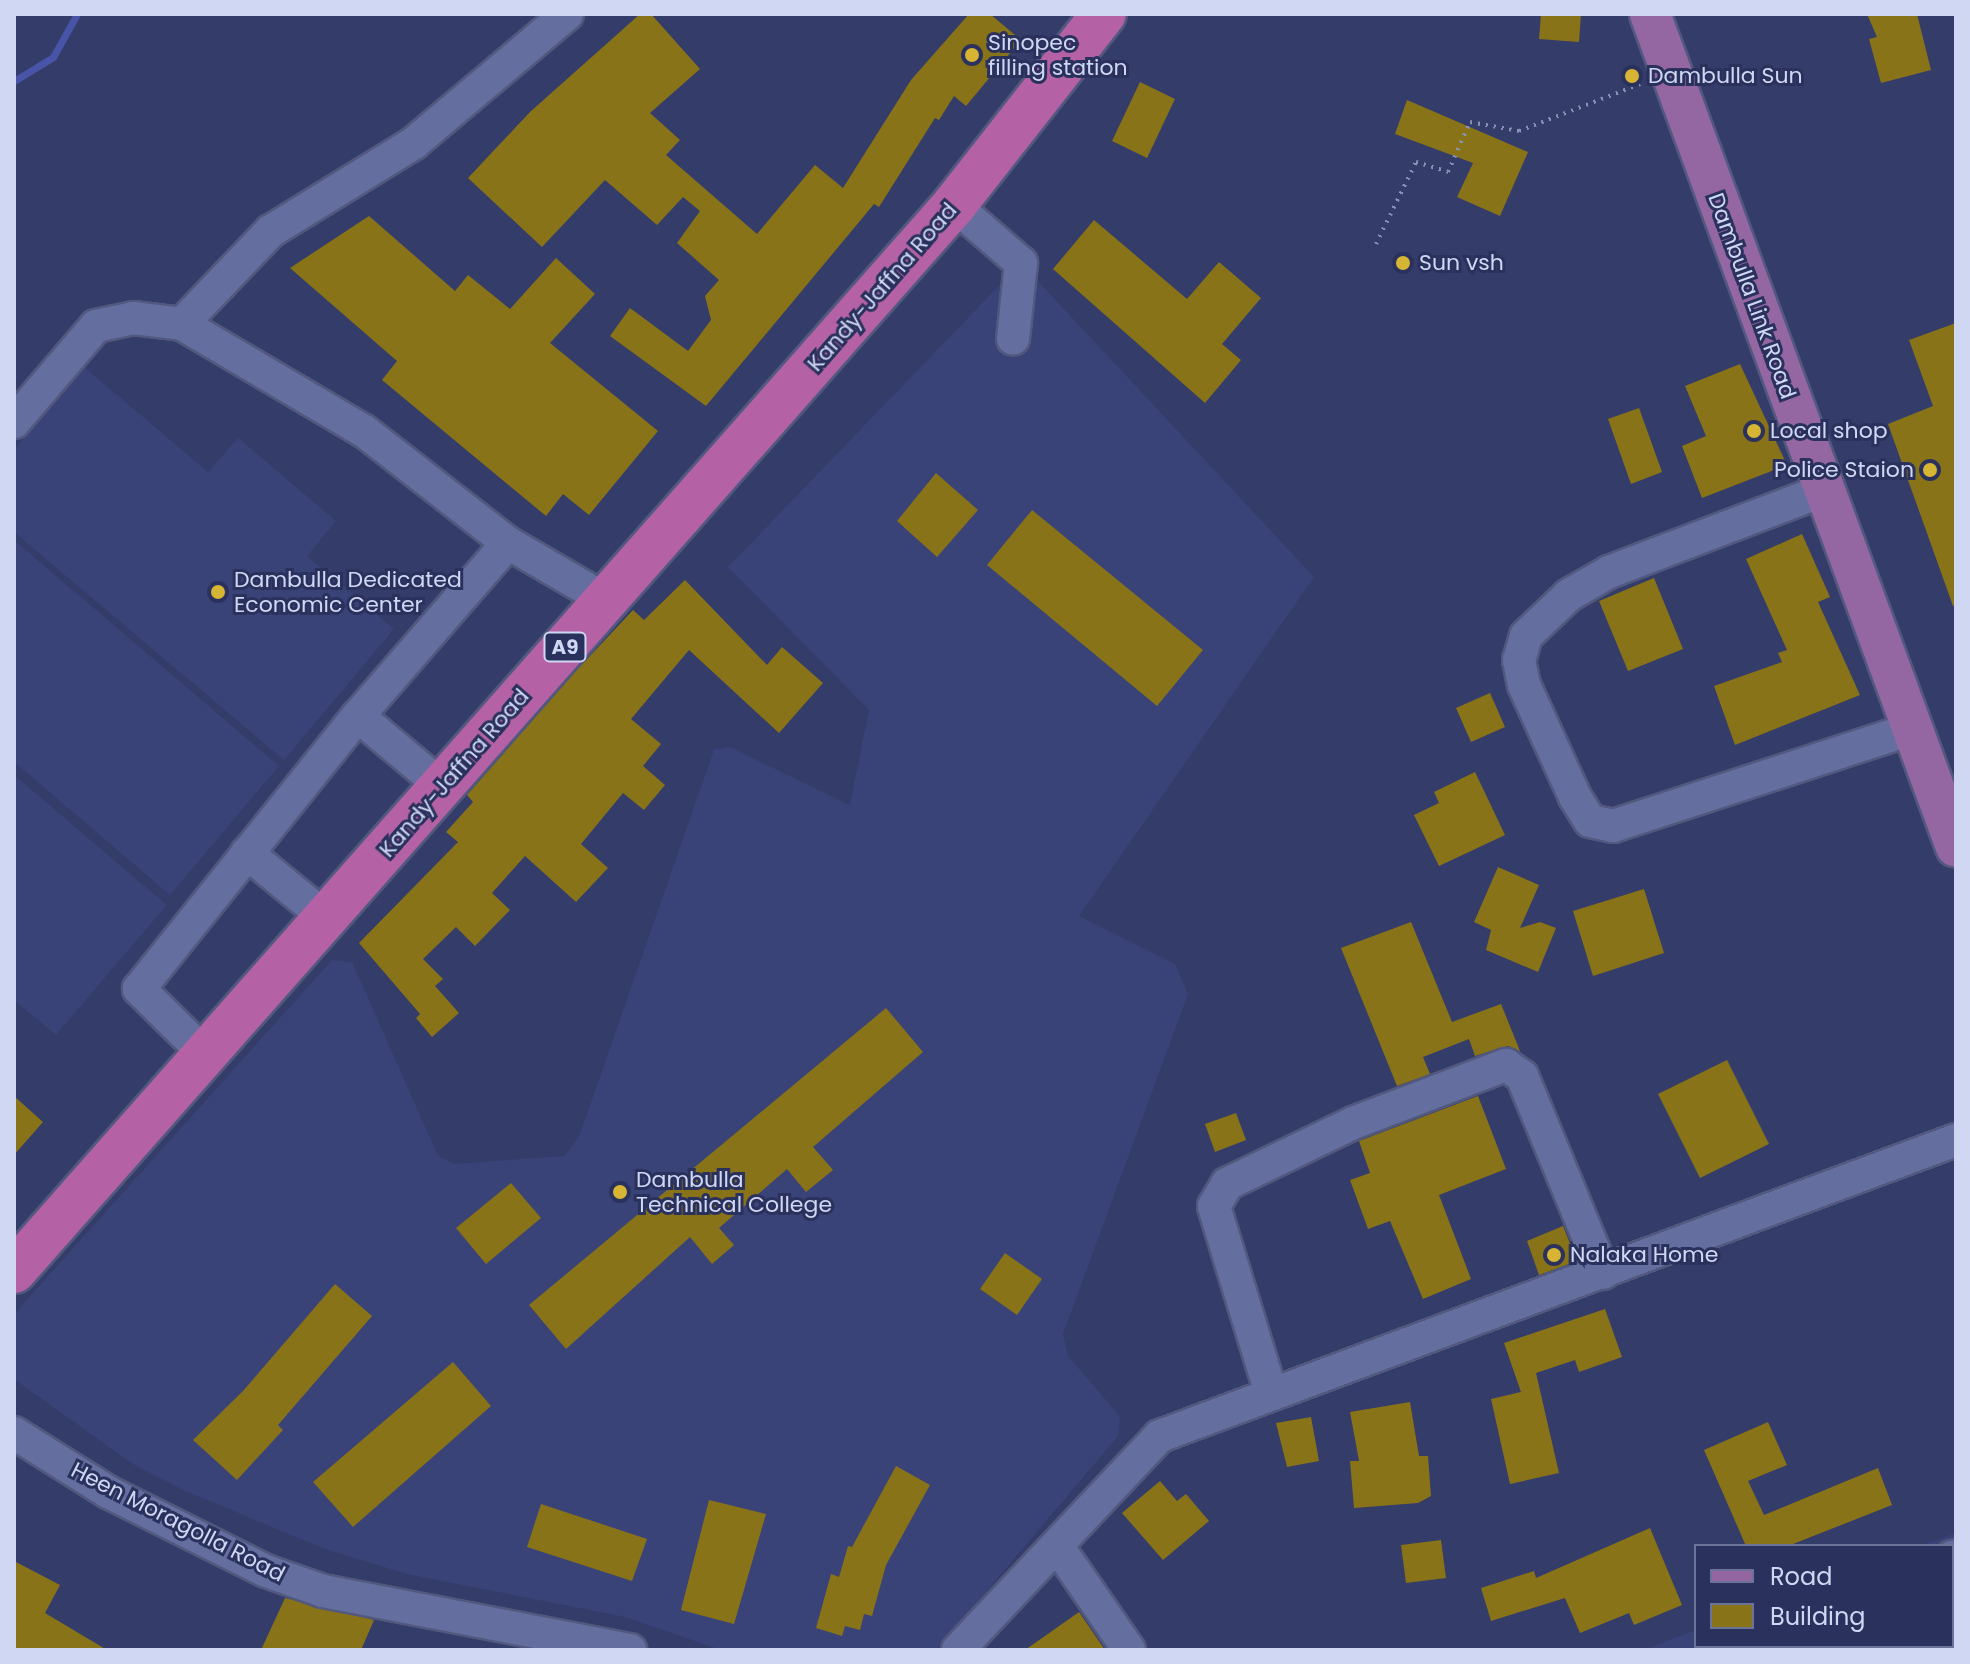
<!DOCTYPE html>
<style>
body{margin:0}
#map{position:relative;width:1970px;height:1664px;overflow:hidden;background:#343c69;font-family:Poppins,sans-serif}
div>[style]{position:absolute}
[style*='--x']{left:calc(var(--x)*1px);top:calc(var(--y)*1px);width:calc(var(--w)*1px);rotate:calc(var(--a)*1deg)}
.built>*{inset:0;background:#3a4377}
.green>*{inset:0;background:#007941}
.stream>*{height:7px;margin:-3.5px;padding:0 3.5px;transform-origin:3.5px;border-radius:3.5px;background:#4854a8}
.building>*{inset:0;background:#897318}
.path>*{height:4px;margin-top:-2px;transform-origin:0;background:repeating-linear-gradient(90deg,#8890b4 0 2px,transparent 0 8px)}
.roads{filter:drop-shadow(2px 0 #52587e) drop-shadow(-2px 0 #52587e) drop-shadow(0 2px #52587e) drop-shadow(0 -2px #52587e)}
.minor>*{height:32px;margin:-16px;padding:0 16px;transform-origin:16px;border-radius:16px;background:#646fa0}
.major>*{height:40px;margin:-20px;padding:0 20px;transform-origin:20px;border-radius:20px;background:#9467a3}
.highway>*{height:44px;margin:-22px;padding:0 22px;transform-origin:22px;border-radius:22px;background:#b462a5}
.dots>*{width:22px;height:22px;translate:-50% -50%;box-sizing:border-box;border:4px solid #2a315d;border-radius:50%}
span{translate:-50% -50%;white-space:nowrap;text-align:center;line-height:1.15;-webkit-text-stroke:6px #2a315d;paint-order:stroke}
.shield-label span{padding:2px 6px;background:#2a315d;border:2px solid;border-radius:6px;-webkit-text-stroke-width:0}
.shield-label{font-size:20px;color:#d0d7f3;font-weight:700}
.poi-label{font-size:22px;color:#d0d7f3}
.left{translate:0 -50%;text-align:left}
.right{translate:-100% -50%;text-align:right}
.street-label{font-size:22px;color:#d0d7f3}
.frame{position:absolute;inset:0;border:16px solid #d0d7f3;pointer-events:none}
.legend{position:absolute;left:1694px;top:1544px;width:260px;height:104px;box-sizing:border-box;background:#2a315d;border:2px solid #6c7399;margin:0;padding:10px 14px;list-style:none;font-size:24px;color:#d0d7f3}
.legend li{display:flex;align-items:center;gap:16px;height:40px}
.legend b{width:40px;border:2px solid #6c7399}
</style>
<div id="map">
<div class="built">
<div style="clip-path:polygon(1021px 263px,1314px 577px,1079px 916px,1175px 964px,1188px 994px,1063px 1334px,1068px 1356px,1120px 1416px,1118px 1436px,937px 1650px,721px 1650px,625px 1617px,407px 1574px,325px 1549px,181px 1489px,133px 1464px,14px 1379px,14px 1314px,332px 960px,352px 962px,438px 1156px,454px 1164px,564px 1156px,579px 1137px,714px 750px,730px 747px,850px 805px,869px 710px,728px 567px)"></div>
<div style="clip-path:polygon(84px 367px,208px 472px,238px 438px,336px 521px,307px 556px,394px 629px,284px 760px,14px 532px,14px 450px)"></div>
<div style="clip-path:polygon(14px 540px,279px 766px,170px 895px,14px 762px)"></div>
<div style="clip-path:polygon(14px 775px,167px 905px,56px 1035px,14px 1000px)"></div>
<div style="clip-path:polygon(1956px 1533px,1956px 1650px,1644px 1650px,1696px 1630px,1696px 1646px,1952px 1646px,1952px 1546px,1921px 1546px)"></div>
</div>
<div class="green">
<div style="clip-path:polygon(1956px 1604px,1956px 1650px,1829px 1650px,1952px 1646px)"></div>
</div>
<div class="stream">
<div style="--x:14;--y:81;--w:46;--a:-31.6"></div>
<div style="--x:53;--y:57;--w:49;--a:-60.8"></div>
</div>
<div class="building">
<div style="clip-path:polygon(640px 14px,651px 14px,700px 69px,650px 113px,680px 140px,666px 155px,757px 234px,815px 165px,843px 188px,911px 80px,969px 14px,990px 14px,1021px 40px,966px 106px,954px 96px,939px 120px,935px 118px,879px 207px,874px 204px,706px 406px,610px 336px,630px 308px,688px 351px,711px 320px,705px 296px,719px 280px,677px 243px,700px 211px,683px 197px,657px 225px,605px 180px,542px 247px,468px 178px,530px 112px)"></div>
<div style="clip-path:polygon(1541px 14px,1581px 14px,1579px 42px,1539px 39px)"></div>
<div style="clip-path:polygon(1867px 14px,1917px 14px,1931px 70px,1881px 83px,1869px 39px,1877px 37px)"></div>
<div style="clip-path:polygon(1140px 82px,1175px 99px,1147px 158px,1112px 141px)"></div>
<div style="clip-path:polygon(1407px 100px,1528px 152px,1500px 216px,1457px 197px,1473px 163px,1395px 134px)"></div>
<div style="clip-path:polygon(369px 216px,455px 291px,468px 275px,510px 309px,556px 258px,595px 294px,550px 343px,658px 431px,589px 515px,563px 494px,546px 516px,382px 380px,397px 361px,290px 268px)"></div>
<div style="clip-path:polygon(1094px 220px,1187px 299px,1219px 262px,1261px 298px,1222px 344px,1241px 360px,1205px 403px,1053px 269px)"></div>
<div style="clip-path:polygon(1956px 323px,1956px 606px,1953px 606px,1888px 424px,1933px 406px,1909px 340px)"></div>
<div style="clip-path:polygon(1740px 364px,1787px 465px,1702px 498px,1682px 446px,1706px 436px,1685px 386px)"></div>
<div style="clip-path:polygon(1639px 408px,1662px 472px,1631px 484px,1608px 419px)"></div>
<div style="clip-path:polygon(936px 473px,978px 510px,937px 557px,897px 521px)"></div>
<div style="clip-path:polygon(1032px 510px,1203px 650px,1157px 706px,987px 565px)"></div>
<div style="clip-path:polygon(1802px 534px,1830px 597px,1818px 602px,1860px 695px,1735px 745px,1714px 686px,1782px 662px,1778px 653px,1787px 650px,1746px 559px)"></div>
<div style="clip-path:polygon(1654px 578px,1683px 649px,1628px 671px,1599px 601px)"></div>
<div style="clip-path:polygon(685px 580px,767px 665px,782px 647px,823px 683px,779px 733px,689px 650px,631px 719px,661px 744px,643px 766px,665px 785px,644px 810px,623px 793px,581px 844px,608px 868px,576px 902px,525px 856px,492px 893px,510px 910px,475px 946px,456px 927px,423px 959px,443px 979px,435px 986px,459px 1013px,432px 1037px,416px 1018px,420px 1014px,359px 943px,458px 842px,446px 832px,473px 802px,467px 795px,575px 672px,633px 610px,644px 620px)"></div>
<div style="clip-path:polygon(1490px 693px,1505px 727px,1471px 742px,1456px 708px)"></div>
<div style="clip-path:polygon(1475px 772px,1505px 835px,1439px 866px,1414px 815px,1439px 803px,1434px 792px)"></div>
<div style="clip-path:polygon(1498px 867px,1539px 885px,1520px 928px,1540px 922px,1556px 928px,1538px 972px,1486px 950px,1491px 930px,1474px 922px)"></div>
<div style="clip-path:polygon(1644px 889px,1664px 953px,1593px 976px,1573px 911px)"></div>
<div style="clip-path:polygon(1411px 922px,1452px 1022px,1501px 1004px,1520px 1051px,1508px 1046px,1475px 1056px,1469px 1039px,1423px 1057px,1430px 1074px,1397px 1086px,1341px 948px)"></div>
<div style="clip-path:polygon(886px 1008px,923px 1052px,813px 1147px,833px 1170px,806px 1192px,787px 1169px,719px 1228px,734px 1245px,712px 1264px,690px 1237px,566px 1349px,529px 1305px)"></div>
<div style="clip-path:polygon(1727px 1060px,1769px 1144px,1700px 1178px,1658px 1094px)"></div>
<div style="clip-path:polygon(14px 1096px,43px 1122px,14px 1155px)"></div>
<div style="clip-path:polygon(1478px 1096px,1506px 1169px,1439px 1195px,1471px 1279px,1423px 1299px,1390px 1221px,1368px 1229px,1350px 1180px,1370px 1173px,1359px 1141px)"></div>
<div style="clip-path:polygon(1236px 1113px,1246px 1140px,1215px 1152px,1205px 1124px)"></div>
<div style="clip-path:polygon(511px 1183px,541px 1218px,486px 1264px,456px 1228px)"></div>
<div style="clip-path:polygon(1563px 1226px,1577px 1261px,1539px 1275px,1527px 1241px)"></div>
<div style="clip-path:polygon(1005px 1253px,1042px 1279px,1017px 1315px,980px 1289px)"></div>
<div style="clip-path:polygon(335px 1284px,372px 1316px,278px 1425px,283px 1430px,237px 1480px,193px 1440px,243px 1391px)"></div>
<div style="clip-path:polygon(1605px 1309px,1622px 1357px,1579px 1372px,1575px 1360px,1536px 1373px,1559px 1473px,1510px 1484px,1491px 1399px,1521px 1392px,1504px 1343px)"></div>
<div style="clip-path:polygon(453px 1362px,491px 1406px,353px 1527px,313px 1482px)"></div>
<div style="clip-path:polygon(1410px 1402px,1419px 1456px,1428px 1456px,1431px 1496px,1418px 1503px,1354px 1508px,1350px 1461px,1359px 1461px,1350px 1412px)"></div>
<div style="clip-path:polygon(1311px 1417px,1319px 1461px,1287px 1467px,1276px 1423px)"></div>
<div style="clip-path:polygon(1768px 1422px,1787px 1465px,1748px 1481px,1764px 1515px,1878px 1468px,1892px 1505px,1788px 1546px,1746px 1546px,1704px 1450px)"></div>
<div style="clip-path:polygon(896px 1466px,930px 1485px,886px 1565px,872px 1616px,864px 1614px,860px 1630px,845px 1626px,842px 1636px,816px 1628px,831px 1574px,839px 1577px,848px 1546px,852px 1547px)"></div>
<div style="clip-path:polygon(1160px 1481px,1177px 1501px,1186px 1494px,1209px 1521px,1163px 1560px,1122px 1513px)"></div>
<div style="clip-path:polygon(709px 1500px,766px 1514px,734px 1624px,681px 1610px)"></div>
<div style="clip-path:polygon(541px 1504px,647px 1539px,632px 1581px,527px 1547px)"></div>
<div style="clip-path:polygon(1650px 1528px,1682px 1605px,1634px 1625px,1629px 1613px,1580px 1633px,1565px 1598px,1491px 1621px,1481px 1588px,1534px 1571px,1536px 1578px)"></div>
<div style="clip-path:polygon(1441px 1540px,1446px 1578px,1406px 1583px,1401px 1545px)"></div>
<div style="clip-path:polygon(14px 1561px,60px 1585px,45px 1613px,107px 1650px,14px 1650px)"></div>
<div style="clip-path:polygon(285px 1598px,374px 1620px,361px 1650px,261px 1650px)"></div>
<div style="clip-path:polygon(1079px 1612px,1105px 1650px,1025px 1650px)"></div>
</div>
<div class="path">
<div style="--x:1376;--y:244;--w:91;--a:-64"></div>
<div style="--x:1416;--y:162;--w:34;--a:17"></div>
<div style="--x:1448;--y:172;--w:55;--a:-66.3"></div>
<div style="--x:1470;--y:122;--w:50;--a:10.4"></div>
<div style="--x:1519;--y:131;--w:133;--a:-21.2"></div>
</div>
<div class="roads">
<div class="minor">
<div style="--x:954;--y:205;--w:89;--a:40.9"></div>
<div style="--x:1021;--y:263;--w:76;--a:96"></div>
<div style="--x:182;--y:324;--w:211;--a:30.5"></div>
<div style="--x:364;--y:431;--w:182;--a:37.9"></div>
<div style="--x:508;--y:543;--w:113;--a:30.2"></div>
<div style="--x:14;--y:422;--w:126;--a:-49.5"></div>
<div style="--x:96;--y:326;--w:38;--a:-12"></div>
<div style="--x:133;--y:318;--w:49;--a:7"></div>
<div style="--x:182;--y:324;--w:129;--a:-46.3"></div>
<div style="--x:271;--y:231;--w:168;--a:-31.6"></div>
<div style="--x:414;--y:143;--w:200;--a:-40.1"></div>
<div style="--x:1822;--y:491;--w:228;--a:159.2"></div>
<div style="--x:1609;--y:572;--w:46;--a:150.1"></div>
<div style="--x:1569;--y:595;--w:59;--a:136.4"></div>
<div style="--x:1526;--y:636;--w:25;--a:106"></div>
<div style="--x:1519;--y:660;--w:25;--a:79"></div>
<div style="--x:1524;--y:685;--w:123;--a:65.5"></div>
<div style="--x:1575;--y:797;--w:28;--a:58"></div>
<div style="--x:1590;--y:821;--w:24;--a:12"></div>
<div style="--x:1613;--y:826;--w:314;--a:-18"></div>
<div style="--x:358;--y:716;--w:111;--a:39.9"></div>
<div style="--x:247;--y:853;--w:102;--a:39.4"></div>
<div style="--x:205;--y:1054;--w:93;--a:-135.4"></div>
<div style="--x:139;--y:989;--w:350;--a:-51.3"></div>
<div style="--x:358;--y:716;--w:229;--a:-49.1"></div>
<div style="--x:1271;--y:1393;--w:195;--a:-107"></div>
<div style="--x:1214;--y:1206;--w:26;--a:-59"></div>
<div style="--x:1227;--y:1184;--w:140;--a:-25.8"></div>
<div style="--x:1353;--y:1123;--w:164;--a:-20.8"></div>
<div style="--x:1506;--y:1065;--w:19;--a:35"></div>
<div style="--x:1522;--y:1076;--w:213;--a:67.6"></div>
<div style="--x:14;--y:1433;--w:111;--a:32.1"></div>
<div style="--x:108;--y:1492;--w:177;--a:26.6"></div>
<div style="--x:266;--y:1571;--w:60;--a:19.3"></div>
<div style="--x:323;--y:1591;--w:313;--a:10.9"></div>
<div style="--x:1058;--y:1547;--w:125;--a:55.4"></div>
<div style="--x:1952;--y:1557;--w:4;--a:-14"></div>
<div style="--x:958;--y:1650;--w:294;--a:-46.7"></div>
<div style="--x:1160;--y:1436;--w:849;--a:-20.4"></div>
<div style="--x:1725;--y:1650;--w:11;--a:-22"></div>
</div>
<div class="major">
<div style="--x:1650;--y:14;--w:887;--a:69.83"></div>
</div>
<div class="highway">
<div style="--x:14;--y:1271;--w:1421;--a:-48.59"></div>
<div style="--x:954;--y:205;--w:243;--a:-51.9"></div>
</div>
</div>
<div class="dots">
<div style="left:972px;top:55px;background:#d6b534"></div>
<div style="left:1632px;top:76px;background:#d6b534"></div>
<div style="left:1403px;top:263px;background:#d6b534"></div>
<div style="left:1754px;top:431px;background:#d6b534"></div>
<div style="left:1930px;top:470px;background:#d6b534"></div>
<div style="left:218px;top:592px;background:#d6b534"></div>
<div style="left:620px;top:1192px;background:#d6b534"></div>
<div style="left:1554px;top:1255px;background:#d6b534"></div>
</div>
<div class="shield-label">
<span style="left:565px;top:647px">A9</span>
</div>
<div class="poi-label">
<span class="left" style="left:988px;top:55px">Sinopec<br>filling station</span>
<span class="left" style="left:1648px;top:76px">Dambulla Sun</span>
<span class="left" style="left:1419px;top:263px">Sun vsh</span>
<span class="left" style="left:1770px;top:431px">Local shop</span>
<span class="right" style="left:1914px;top:470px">Police Staion</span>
<span class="left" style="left:234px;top:592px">Dambulla Dedicated<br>Economic Center</span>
<span class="left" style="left:636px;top:1192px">Dambulla<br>Technical College</span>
<span class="left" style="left:1570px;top:1255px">Nalaka Home</span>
</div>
<div class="street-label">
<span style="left:882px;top:287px;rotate:-49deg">Kandy-Jaffna Road</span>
<span style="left:1752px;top:296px;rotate:70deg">Dambulla Link Road</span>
<span style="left:454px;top:773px;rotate:-49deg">Kandy-Jaffna Road</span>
<span style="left:178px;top:1522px;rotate:27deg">Heen Moragolla Road</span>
</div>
<div class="frame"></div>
<ul class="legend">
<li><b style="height:10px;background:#9467a3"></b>Road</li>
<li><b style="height:22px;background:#897318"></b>Building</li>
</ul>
</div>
